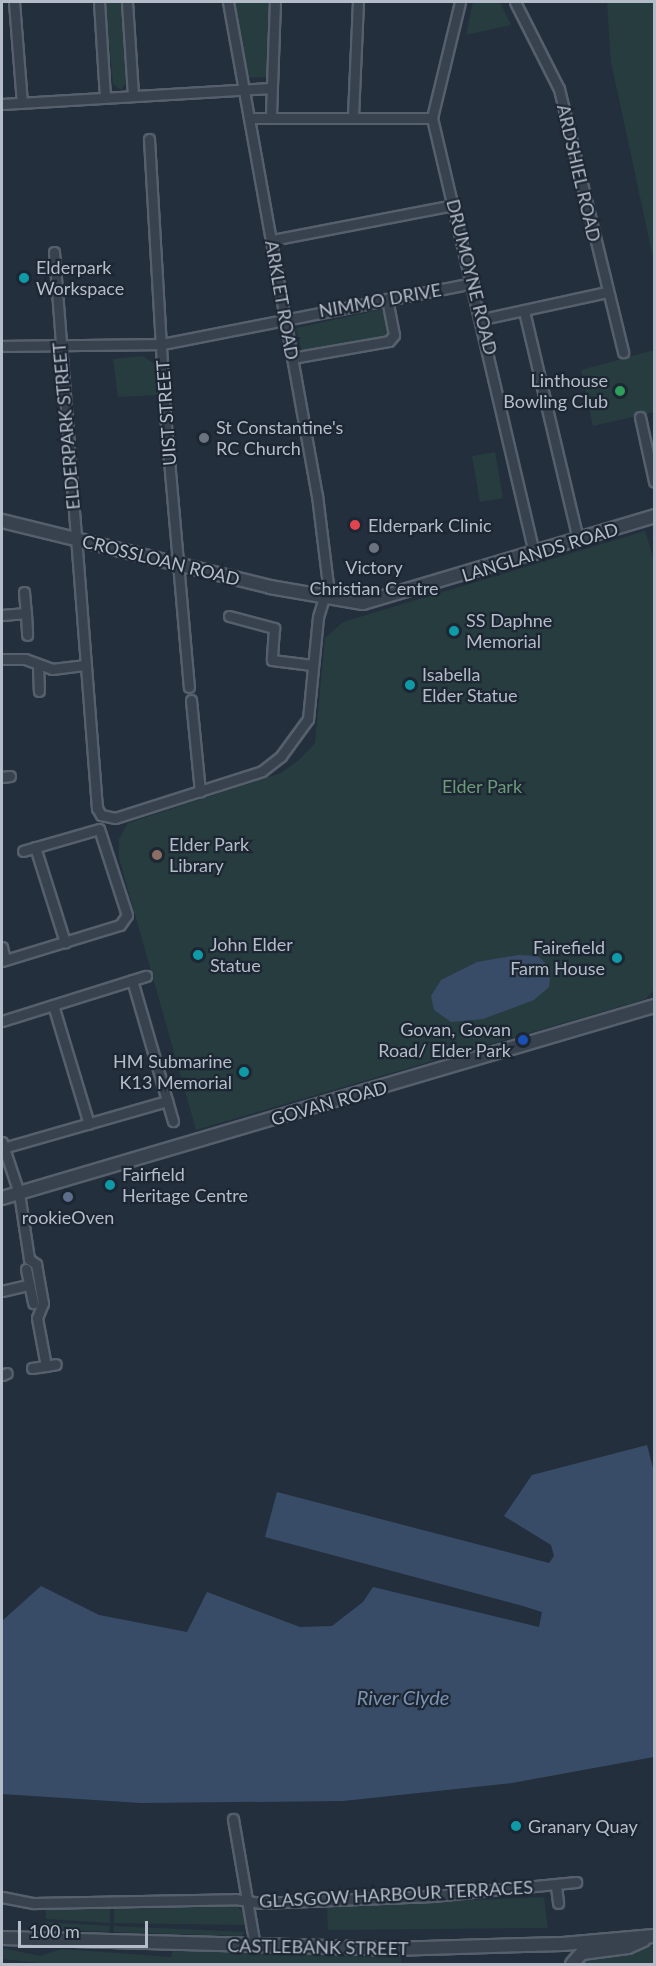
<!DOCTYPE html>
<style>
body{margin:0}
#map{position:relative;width:656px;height:1966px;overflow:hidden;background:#242f3e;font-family:Lato,sans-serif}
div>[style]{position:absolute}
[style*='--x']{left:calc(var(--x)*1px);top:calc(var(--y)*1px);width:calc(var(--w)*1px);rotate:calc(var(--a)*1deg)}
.green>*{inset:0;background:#263c3f}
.water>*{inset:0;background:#394c67}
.roads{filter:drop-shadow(2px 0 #565f6c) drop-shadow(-2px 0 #565f6c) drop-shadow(0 2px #565f6c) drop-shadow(0 -2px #565f6c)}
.minor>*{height:9px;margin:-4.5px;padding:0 4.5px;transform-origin:4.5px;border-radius:4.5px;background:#38414e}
.tertiary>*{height:12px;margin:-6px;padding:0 6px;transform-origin:6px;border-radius:6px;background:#38414e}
.dots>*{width:16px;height:16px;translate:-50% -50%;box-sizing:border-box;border:3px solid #1d2633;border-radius:50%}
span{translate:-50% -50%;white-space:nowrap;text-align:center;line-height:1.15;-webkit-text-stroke:4.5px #1d2633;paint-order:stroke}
.street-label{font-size:18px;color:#b4bcc9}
.poi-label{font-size:18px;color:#b4bcc9}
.left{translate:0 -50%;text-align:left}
.right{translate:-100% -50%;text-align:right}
.park-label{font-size:18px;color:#6b9a76}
.water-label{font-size:20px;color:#7c92b1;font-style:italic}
.frame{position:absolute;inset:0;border:3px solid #b4bcc9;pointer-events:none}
.scale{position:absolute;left:18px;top:1921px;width:130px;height:27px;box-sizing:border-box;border:3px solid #b4bcc9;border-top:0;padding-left:8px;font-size:18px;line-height:21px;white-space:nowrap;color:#b4bcc9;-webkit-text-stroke:4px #1d2633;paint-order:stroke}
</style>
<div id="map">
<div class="green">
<div style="clip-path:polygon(105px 2px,121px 2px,128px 80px,121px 90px,113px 84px)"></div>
<div style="clip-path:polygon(234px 2px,271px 2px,270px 77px,245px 78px)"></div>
<div style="clip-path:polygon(473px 2px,500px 2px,511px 25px,466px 35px)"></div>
<div style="clip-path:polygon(607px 2px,654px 2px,654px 262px,611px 62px)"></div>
<div style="clip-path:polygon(383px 309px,389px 337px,302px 351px,296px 328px)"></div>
<div style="clip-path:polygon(654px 350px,654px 412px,593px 426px,581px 370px)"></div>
<div style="clip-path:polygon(143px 356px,156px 365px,158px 395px,118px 397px,113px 359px)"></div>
<div style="clip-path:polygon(495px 452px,503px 498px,480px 502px,472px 456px)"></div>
<div style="clip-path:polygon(645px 531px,654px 560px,654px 989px,646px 999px,196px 1130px,119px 858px,119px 839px,128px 823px,281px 773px,299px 760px,315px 743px,325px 638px,343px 622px)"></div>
<div style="clip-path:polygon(544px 1897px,548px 1928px,328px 1930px,327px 1906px)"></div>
<div style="clip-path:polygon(232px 1902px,243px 1912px,246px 1925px,114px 1923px,114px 1906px)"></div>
<div style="clip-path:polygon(46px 1905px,110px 1906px,110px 1923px,46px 1919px)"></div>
<div style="clip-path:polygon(45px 1922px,110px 1926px,109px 1932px,47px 1929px)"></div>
<div style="clip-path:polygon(114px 1926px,245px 1932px,241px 1936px,113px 1932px)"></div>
<div style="clip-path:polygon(654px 1945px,654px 1964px,579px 1964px,583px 1959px)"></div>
<div style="clip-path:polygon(2px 1948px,40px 1956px,62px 1949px,171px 1957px,173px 1950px,401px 1956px,401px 1964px,49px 1964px,2px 1959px)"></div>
</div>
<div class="water">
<div style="clip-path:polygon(518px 955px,538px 956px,551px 969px,549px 987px,534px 1000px,483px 1019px,451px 1022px,434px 1010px,431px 996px,441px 980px,477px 962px)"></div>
<div style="clip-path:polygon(647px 1445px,654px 1472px,654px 1757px,512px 1783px,343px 1801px,141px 1803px,2px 1794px,2px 1621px,41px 1586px,99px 1615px,187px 1632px,207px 1592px,300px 1627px,332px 1626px,363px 1602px,373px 1587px,539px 1627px,542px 1612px,523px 1606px,265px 1537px,277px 1492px,549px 1563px,554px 1556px,551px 1545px,504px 1516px,532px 1475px)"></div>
</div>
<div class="roads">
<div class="minor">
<div style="--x:14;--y:2;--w:101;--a:85.5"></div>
<div style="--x:99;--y:2;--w:96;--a:86.4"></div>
<div style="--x:127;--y:2;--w:94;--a:86.3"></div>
<div style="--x:460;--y:2;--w:119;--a:103.6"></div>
<div style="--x:432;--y:118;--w:448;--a:76.8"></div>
<div style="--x:515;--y:2;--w:97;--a:63.2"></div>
<div style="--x:559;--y:89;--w:271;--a:76.3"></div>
<div style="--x:2;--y:104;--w:269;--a:-3.4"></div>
<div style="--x:271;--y:115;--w:113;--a:-88"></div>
<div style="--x:353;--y:116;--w:114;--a:-87.5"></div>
<div style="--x:249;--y:118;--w:183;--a:0"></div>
<div style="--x:149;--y:139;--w:275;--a:86.7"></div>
<div style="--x:165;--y:414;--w:274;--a:85"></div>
<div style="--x:272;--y:240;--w:185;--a:-10.9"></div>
<div style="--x:54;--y:252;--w:558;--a:85.58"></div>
<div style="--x:97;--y:808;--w:8;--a:60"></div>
<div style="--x:101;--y:815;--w:14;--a:12"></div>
<div style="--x:115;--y:818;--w:154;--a:-17.7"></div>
<div style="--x:262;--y:771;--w:24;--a:-38"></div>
<div style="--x:281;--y:756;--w:46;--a:-53.9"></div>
<div style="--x:308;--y:719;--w:102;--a:-84.4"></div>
<div style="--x:318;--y:617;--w:34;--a:-73"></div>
<div style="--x:328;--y:585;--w:90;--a:-97"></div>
<div style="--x:317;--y:496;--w:502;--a:-100.21"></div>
<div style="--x:524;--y:311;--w:234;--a:76.7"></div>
<div style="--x:483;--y:319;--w:127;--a:-12.3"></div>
<div style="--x:2;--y:346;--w:160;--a:-0.7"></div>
<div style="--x:162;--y:344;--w:317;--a:-11.1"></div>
<div style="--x:292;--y:358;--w:98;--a:-9.9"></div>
<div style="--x:389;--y:341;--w:8;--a:-50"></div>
<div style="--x:394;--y:335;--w:37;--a:-101"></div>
<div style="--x:640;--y:417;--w:66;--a:77.7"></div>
<div style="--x:24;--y:592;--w:21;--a:85"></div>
<div style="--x:2;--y:615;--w:24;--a:-5"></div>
<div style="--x:26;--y:613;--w:22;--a:87"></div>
<div style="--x:229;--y:616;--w:47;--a:14.9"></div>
<div style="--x:274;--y:628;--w:32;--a:94"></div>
<div style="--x:272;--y:660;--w:40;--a:7.1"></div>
<div style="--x:2;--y:659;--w:23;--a:0"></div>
<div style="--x:25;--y:659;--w:29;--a:20"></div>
<div style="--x:52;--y:669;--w:34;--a:-7"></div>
<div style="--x:38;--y:665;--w:26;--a:88"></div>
<div style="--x:191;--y:700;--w:92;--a:84.4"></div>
<div style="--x:2;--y:777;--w:8;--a:-7"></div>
<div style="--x:35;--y:847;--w:100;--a:72.5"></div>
<div style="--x:2;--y:947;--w:13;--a:77"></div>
<div style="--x:2;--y:961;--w:123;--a:-17"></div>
<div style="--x:120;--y:925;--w:12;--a:-55"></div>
<div style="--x:127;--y:915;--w:90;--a:-108"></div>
<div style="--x:99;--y:829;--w:79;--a:163.9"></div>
<div style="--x:132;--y:980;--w:147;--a:73.8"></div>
<div style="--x:53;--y:1005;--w:124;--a:73.2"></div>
<div style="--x:2;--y:1021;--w:151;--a:-17.4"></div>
<div style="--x:2;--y:1142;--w:54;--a:71.6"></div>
<div style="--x:19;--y:1193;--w:67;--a:81.4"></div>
<div style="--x:29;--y:1259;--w:9;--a:36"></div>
<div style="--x:36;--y:1264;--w:40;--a:80"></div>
<div style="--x:43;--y:1303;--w:16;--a:112"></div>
<div style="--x:37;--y:1318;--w:49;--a:79.4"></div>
<div style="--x:3;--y:1148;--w:171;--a:-16"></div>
<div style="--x:26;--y:1269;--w:35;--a:78"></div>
<div style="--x:2;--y:1291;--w:28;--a:-13"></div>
<div style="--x:32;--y:1368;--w:24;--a:-9"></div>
<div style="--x:2;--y:1375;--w:5;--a:-22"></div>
<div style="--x:233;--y:1819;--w:129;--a:80.2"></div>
<div style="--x:556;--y:1886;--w:17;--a:83"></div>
<div style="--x:2;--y:1897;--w:33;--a:11"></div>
<div style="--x:34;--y:1903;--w:201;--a:-1.1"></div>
<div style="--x:235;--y:1899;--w:25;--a:9"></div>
<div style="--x:260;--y:1903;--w:173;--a:-2.3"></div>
<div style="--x:433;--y:1896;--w:144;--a:-5.6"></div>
</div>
<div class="tertiary">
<div style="--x:2;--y:521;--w:276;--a:13.8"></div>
<div style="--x:270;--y:587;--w:94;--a:9.8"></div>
<div style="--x:363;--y:603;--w:304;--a:-16.6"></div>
<div style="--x:2;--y:1198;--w:680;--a:-16.41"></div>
<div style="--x:2;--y:1938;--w:389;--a:1.6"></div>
<div style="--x:391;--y:1949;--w:172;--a:-1.7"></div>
<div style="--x:563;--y:1944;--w:91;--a:-5"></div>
<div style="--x:572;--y:1964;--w:15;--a:-48"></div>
<div style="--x:582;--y:1953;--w:46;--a:-7.4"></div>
<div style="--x:628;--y:1947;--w:17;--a:-24"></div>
</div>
</div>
<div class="dots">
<div style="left:24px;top:278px;background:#0f9aa8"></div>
<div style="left:620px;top:391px;background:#2e9e5b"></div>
<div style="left:204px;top:438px;background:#6b7280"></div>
<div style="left:355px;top:525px;background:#e0444e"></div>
<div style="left:374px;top:548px;background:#6b7280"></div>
<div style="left:454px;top:631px;background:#0f9aa8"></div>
<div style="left:410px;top:685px;background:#0f9aa8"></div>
<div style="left:157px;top:855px;background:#8d6e63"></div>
<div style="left:198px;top:955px;background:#0f9aa8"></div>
<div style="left:617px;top:958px;background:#0f9aa8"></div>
<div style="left:523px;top:1040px;background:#1a4fb4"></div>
<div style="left:244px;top:1072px;background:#0f9aa8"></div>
<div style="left:110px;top:1185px;background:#0f9aa8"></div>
<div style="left:68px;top:1197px;background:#5c6f8a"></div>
<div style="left:516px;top:1826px;background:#0f9aa8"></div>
</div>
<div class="street-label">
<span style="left:579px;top:173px;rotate:77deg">ARDSHIEL ROAD</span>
<span style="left:472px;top:277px;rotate:76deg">DRUMOYNE ROAD</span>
<span style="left:282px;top:300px;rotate:80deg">ARKLET ROAD</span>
<span style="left:380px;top:300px;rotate:-10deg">NIMMO DRIVE</span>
<span style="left:166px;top:413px;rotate:-94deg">UIST STREET</span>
<span style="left:66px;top:426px;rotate:-95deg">ELDERPARK STREET</span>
<span style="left:540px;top:552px;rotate:-17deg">LANGLANDS ROAD</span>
<span style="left:161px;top:560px;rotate:14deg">CROSSLOAN ROAD</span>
<span style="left:329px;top:1103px;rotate:-16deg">GOVAN ROAD</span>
<span style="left:396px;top:1894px;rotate:-3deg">GLASGOW HARBOUR TERRACES</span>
<span style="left:318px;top:1947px;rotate:1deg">CASTLEBANK STREET</span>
</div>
<div class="poi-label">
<span class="left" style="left:36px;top:278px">Elderpark<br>Workspace</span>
<span class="right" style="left:608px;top:391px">Linthouse<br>Bowling Club</span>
<span class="left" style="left:216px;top:438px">St Constantine's<br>RC Church</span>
<span class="left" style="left:368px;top:525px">Elderpark Clinic</span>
<span style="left:374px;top:578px">Victory<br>Christian Centre</span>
<span class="left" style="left:466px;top:631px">SS Daphne<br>Memorial</span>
<span class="left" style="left:422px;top:685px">Isabella<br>Elder Statue</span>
<span class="left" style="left:169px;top:855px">Elder Park<br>Library</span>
<span class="left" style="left:210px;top:955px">John Elder<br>Statue</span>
<span class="right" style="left:605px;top:958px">Fairefield<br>Farm House</span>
<span class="right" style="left:511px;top:1040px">Govan, Govan<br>Road/ Elder Park</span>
<span class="right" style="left:232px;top:1072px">HM Submarine<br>K13 Memorial</span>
<span class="left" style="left:122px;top:1185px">Fairfield<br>Heritage Centre</span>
<span style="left:68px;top:1217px">rookieOven</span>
<span class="left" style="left:528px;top:1826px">Granary Quay</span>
</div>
<div class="park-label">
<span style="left:482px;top:786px">Elder Park</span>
</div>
<div class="water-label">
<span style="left:403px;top:1697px">River Clyde</span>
</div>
<div class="frame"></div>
<div class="scale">100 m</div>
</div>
